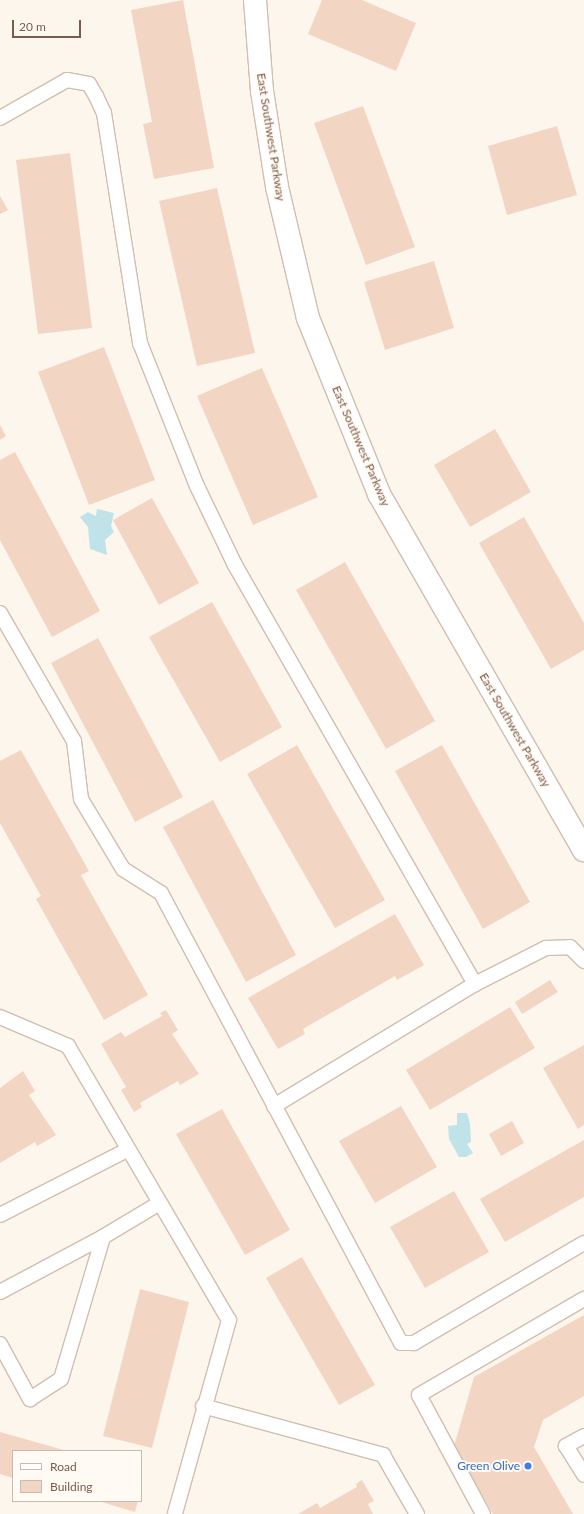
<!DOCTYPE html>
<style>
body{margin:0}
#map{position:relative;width:584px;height:1514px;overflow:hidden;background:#fdf6ec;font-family:Lato,sans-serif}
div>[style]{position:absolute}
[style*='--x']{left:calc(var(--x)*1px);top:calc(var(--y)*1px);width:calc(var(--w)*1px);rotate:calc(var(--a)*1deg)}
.water>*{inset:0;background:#bfe3e8}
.building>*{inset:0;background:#f3d5c3}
.roads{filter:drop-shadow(1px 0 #d1beb0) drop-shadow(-1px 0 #d1beb0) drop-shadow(0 1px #d1beb0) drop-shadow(0 -1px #d1beb0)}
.service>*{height:14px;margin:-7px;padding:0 7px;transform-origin:7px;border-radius:7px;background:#fff}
.tertiary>*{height:22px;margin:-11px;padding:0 11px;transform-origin:11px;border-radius:11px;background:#fff}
.dots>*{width:11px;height:11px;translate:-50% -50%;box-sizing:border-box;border:2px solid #fffaf3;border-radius:50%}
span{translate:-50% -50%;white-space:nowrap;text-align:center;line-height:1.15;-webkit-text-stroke:4px #fffaf3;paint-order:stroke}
.street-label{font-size:12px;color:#7a5c4d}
.shop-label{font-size:12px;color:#366cbe}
.right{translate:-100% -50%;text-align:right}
.legend{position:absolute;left:12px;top:1450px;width:130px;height:52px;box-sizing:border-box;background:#fffaf3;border:1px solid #cabbb1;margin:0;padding:5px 7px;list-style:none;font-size:12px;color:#7a5c4d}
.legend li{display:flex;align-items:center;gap:8px;height:20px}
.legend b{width:20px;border:1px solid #cabbb1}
.scale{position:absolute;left:12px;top:20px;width:69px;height:18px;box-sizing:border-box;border:2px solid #7a5c4d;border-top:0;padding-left:5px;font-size:12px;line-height:14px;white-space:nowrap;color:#7a5c4d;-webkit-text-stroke:3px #fffaf3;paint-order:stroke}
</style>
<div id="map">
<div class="water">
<div style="clip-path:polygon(97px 509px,114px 513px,111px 526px,114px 532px,105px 540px,107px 555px,90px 549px,88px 527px,80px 517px,88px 512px,96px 516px)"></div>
<div style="clip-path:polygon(457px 1113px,467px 1113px,470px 1124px,471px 1142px,467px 1144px,473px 1153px,466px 1157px,459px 1157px,449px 1139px,448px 1126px,457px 1125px)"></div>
</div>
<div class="building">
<div style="clip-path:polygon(183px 0,214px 168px,154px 179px,143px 124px,152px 122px,131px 10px)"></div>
<div style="clip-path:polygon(322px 0,362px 0,416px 23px,396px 71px,308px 34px)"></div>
<div style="clip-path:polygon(363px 106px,415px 247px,366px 265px,314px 123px)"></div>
<div style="clip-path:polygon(557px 126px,577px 195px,507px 215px,488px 146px)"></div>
<div style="clip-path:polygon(70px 153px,92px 328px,38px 334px,16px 160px)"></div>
<div style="clip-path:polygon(217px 188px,255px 353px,197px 366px,159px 201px)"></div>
<div style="clip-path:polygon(0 196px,8px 210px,0 214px)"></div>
<div style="clip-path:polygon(434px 261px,454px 328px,385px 350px,364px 282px)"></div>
<div style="clip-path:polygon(104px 347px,155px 480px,89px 505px,38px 372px)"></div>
<div style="clip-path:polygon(262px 368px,318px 497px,253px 525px,197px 396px)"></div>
<div style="clip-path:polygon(0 425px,6px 436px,0 440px)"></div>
<div style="clip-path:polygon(495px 429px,531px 492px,470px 527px,434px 465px)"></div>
<div style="clip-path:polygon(15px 452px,100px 611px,52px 637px,0 540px,0 460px)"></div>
<div style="clip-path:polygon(152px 498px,199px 583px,159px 605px,113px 520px)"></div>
<div style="clip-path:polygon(524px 517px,584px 623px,584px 650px,551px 669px,479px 543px)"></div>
<div style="clip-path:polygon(345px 562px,435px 721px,386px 749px,296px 590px)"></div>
<div style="clip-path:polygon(212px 602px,282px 727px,220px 762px,149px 637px)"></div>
<div style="clip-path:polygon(98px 638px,183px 797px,135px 822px,51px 663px)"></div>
<div style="clip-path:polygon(297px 745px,385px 900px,335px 928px,247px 774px)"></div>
<div style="clip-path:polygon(442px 745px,530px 902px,483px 929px,395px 771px)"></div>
<div style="clip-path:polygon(21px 750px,89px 871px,81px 875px,148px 995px,104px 1020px,36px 899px,41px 896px,0 823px,0 761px)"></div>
<div style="clip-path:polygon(213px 800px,296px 955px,246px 982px,163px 827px)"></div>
<div style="clip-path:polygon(395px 914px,424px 965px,397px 980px,395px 976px,303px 1029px,305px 1034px,278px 1049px,248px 998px)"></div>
<div style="clip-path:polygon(550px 980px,558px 992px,522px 1014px,515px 1002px)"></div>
<div style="clip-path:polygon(510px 1007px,535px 1048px,430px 1110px,406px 1070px)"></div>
<div style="clip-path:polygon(166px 1010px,178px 1030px,172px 1034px,199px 1074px,180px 1085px,178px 1081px,140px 1103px,142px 1107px,134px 1112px,121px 1090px,126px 1087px,101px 1044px,121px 1032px,125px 1037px,162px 1016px,160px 1013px)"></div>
<div style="clip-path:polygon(584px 1045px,584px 1125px,578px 1129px,543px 1068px)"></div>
<div style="clip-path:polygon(23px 1071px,35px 1091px,29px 1095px,56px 1135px,37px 1146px,35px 1142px,0 1163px,0 1088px)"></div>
<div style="clip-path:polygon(401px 1106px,437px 1167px,375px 1203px,339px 1141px)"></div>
<div style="clip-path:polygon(222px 1109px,290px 1230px,245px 1255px,176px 1134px)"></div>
<div style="clip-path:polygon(512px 1121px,524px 1143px,501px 1156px,489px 1134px)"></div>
<div style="clip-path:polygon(584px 1140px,584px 1197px,505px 1242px,480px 1199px)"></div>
<div style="clip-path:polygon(454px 1191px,489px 1252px,425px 1288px,390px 1227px)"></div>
<div style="clip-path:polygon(302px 1257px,375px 1385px,339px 1405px,266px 1278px)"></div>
<div style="clip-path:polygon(140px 1289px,189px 1302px,152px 1448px,103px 1436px)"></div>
<div style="clip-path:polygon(584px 1315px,584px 1396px,543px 1420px,534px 1447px,573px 1514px,493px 1514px,454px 1446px,474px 1377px)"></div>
<div style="clip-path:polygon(0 1432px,67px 1451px,13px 1451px,13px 1478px,0 1474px)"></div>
<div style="clip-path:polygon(362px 1480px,374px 1501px,368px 1504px,373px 1514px,298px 1514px,317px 1503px,320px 1508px,357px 1487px,356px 1484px)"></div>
<div style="clip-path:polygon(98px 1501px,138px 1501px,135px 1512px)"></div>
</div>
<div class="roads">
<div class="service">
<div style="--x:0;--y:118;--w:77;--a:-29.6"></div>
<div style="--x:67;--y:80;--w:22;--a:10"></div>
<div style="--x:89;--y:84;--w:14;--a:60"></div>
<div style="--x:96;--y:96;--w:19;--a:65"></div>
<div style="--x:104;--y:113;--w:233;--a:81.1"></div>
<div style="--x:140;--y:343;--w:152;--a:68.3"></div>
<div style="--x:196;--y:484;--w:90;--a:64.3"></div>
<div style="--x:235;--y:565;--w:483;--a:60.2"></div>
<div style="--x:0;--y:613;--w:148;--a:60"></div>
<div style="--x:74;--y:741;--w:58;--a:83.1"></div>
<div style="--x:81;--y:799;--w:82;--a:59"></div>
<div style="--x:123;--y:869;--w:45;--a:32.3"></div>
<div style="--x:161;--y:893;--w:510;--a:61.93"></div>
<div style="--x:401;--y:1343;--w:13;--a:0"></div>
<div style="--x:414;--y:1343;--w:197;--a:-30.5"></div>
<div style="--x:0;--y:1017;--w:74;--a:23.1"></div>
<div style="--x:68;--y:1046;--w:318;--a:59.6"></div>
<div style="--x:229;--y:1320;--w:201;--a:105.6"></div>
<div style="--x:274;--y:1106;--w:235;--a:-31.3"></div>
<div style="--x:475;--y:984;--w:80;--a:-26.9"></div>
<div style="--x:546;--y:948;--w:24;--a:-2"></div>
<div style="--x:570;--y:947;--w:20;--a:45"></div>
<div style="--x:0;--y:1215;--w:143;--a:-27.1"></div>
<div style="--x:0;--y:1292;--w:117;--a:-28.1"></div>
<div style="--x:0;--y:1344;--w:63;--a:61.4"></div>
<div style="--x:30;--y:1399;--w:37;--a:-33"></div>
<div style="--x:61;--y:1379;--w:148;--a:-73.5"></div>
<div style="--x:103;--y:1237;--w:64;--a:-31"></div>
<div style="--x:203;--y:1406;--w:187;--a:15.2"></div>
<div style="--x:383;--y:1455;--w:68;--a:60"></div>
<div style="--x:584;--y:1436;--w:21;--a:151"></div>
<div style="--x:566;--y:1446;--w:34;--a:58"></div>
<div style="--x:483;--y:1514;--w:135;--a:-118.3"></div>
<div style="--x:419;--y:1395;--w:191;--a:-30.2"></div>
</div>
<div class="tertiary">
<div style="--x:255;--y:0;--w:91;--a:85.6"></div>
<div style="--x:262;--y:91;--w:97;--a:81.1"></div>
<div style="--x:277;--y:187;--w:135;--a:76.7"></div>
<div style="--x:308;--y:318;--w:190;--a:68"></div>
<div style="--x:379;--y:494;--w:411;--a:60.1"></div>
</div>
</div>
<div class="dots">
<div style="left:528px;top:1466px;background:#3f7fe0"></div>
</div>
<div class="street-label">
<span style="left:271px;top:137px;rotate:81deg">East Southwest Parkway</span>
<span style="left:361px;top:446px;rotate:67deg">East Southwest Parkway</span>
<span style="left:515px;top:730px;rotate:60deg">East Southwest Parkway</span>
</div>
<div class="shop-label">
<span class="right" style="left:520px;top:1466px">Green Olive</span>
</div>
<ul class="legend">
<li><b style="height:5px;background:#fff"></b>Road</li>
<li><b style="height:11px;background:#f3d5c3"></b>Building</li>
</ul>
<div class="scale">20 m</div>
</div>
